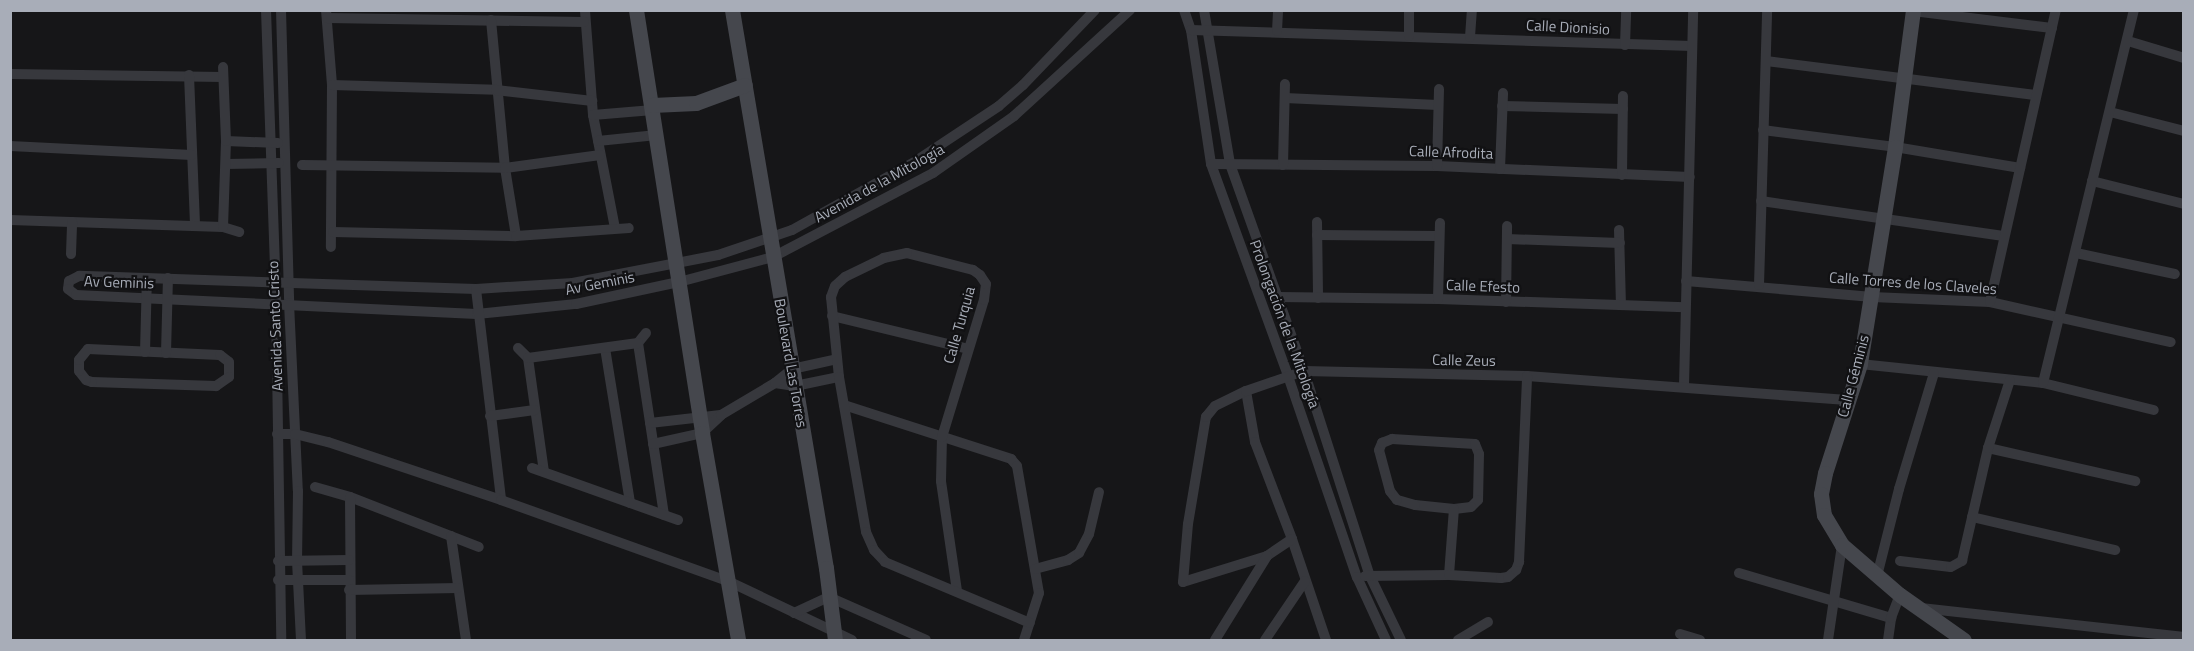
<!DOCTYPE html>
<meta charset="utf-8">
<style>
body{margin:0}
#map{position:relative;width:2194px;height:651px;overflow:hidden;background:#161618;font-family:"Titillium Web",sans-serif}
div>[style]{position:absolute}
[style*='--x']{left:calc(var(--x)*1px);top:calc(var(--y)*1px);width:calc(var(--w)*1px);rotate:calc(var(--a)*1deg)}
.street>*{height:10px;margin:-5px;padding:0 5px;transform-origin:5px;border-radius:5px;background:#37383d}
.secondary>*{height:15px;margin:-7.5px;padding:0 7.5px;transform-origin:7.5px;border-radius:7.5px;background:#45474d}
span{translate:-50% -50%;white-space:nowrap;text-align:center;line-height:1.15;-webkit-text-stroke:4.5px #111113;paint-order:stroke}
.street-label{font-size:15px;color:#a8adb8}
.frame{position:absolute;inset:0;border:12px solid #a8adb8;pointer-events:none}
</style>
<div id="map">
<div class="street">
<div style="--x:266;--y:10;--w:293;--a:88"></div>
<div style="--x:276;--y:303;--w:337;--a:89.1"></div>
<div style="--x:281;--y:10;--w:293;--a:88.4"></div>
<div style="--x:289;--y:303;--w:188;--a:87.3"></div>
<div style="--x:298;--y:491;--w:70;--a:90.8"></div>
<div style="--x:297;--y:561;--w:79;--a:87.1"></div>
<div style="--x:326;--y:10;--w:75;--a:85.4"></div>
<div style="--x:332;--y:85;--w:162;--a:90.4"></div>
<div style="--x:1095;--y:10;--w:104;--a:133.8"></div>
<div style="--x:1023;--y:85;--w:32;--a:139"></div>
<div style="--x:999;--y:106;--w:100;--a:146.5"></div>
<div style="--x:916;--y:161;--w:142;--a:150.9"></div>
<div style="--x:792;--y:230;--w:78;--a:161.3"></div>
<div style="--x:718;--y:255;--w:148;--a:169.1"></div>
<div style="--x:573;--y:283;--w:97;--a:176.5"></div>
<div style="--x:476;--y:289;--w:397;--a:-178.1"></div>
<div style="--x:79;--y:276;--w:11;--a:153"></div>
<div style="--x:69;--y:281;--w:8;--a:97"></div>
<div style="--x:68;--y:289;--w:10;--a:37"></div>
<div style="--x:76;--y:295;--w:401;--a:2.7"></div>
<div style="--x:477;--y:314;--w:100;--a:-5.8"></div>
<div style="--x:576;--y:304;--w:105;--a:-12.1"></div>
<div style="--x:679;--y:282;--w:97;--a:-14.9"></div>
<div style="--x:773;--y:257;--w:181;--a:-27.7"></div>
<div style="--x:933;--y:173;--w:99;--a:-35.1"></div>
<div style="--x:1014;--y:116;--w:157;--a:-42.4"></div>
<div style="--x:1184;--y:10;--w:21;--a:71"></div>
<div style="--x:1191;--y:30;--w:135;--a:81.5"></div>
<div style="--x:1211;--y:164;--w:226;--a:70"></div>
<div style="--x:1288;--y:376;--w:213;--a:71.1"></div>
<div style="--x:1357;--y:577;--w:69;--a:65.3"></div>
<div style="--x:1204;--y:10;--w:156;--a:80.4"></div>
<div style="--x:1230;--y:164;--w:220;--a:70.3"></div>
<div style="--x:1304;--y:371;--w:215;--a:72.2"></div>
<div style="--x:1370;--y:576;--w:71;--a:64.2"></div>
<div style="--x:585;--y:11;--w:104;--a:85.6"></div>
<div style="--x:593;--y:115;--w:115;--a:79"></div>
<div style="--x:1913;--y:11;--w:140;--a:7"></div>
<div style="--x:327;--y:18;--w:257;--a:0.9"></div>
<div style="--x:491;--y:20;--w:149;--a:84.6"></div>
<div style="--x:505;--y:168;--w:69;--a:80.8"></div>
<div style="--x:1191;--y:30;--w:501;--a:1.83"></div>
<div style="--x:1277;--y:31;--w:21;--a:-87"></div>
<div style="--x:1409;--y:36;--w:26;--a:-90"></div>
<div style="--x:1470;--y:37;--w:27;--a:-86"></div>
<div style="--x:2128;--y:41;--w:59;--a:16.9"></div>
<div style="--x:1625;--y:45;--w:35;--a:-88"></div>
<div style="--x:1766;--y:61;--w:272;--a:7.2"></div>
<div style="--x:10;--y:74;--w:213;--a:0.8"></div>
<div style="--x:189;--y:75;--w:151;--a:87.7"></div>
<div style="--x:332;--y:85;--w:164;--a:1.7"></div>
<div style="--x:496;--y:90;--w:97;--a:6.5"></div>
<div style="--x:1285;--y:98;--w:153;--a:2.6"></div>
<div style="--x:1502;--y:106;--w:121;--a:1.4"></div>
<div style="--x:2110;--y:112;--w:76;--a:14.4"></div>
<div style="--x:593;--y:115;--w:60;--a:-4.8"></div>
<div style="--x:1763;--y:130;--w:133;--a:7.3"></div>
<div style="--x:1895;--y:147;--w:127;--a:9.5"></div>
<div style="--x:226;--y:141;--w:52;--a:2.2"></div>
<div style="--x:598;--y:141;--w:59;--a:-5.8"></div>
<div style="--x:10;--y:146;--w:182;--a:2.8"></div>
<div style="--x:226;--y:164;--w:53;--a:-1.1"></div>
<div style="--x:1211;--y:164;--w:226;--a:0.5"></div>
<div style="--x:1437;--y:166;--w:253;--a:2.5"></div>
<div style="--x:302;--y:165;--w:203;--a:0.8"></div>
<div style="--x:505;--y:168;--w:96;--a:-7.8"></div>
<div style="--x:1283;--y:165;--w:81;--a:-88.6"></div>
<div style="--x:1437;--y:166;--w:77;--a:-88.5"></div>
<div style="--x:1500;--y:169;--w:76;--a:-87.7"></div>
<div style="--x:1622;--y:175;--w:79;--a:-89.3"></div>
<div style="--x:2092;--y:181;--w:95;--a:14"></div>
<div style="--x:1761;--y:201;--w:245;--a:8.2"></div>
<div style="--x:10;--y:220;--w:213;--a:1.9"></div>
<div style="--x:223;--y:227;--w:17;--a:17"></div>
<div style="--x:1317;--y:222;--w:76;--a:89.2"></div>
<div style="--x:223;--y:227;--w:86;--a:-88"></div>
<div style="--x:226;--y:141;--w:74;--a:-92.3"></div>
<div style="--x:1619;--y:230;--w:75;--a:88.5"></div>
<div style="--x:333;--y:232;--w:183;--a:1.3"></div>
<div style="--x:516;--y:236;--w:113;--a:-4"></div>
<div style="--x:1317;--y:235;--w:122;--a:0.5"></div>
<div style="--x:1507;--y:239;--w:113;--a:2"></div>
<div style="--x:2076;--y:253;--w:101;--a:12"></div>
<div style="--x:71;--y:254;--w:32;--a:-88"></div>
<div style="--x:1686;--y:281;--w:187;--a:4.9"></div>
<div style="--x:1872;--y:297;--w:118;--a:2.4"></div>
<div style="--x:1990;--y:302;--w:185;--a:12.5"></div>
<div style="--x:1759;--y:285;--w:275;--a:-88.3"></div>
<div style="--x:476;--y:289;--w:212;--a:83.2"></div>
<div style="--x:1279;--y:297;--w:159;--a:0.7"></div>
<div style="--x:1438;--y:299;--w:247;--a:1.9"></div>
<div style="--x:1438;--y:299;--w:76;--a:-88.5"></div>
<div style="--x:1506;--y:302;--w:76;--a:-89.2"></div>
<div style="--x:1990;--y:302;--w:299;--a:-77.3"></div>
<div style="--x:832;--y:316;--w:140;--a:13.6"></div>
<div style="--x:646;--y:333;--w:13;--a:129"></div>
<div style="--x:638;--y:343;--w:174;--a:81.4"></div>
<div style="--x:518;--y:348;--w:14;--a:45"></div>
<div style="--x:528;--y:358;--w:115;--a:82"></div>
<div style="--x:605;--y:348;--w:157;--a:80.8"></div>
<div style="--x:88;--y:349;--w:132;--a:2.6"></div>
<div style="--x:220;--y:355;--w:11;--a:38"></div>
<div style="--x:229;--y:362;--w:15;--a:90"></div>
<div style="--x:229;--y:377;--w:16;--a:145"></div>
<div style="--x:216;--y:386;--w:124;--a:-178.2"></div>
<div style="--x:92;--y:382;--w:6;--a:-162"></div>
<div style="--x:86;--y:380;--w:11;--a:-128"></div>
<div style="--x:79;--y:371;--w:11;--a:-90"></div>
<div style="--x:79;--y:360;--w:14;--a:-51"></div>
<div style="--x:145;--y:352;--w:74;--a:-88.5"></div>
<div style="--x:166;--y:353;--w:75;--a:-88.5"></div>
<div style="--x:528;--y:358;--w:111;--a:-7.8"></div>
<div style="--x:1860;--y:364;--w:184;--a:5.9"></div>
<div style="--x:2043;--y:383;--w:114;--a:13.7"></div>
<div style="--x:775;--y:383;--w:20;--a:9"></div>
<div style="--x:795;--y:386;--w:45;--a:-11.6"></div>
<div style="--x:2043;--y:383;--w:384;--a:-76.3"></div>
<div style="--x:1684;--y:386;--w:376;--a:-88.6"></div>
<div style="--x:1246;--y:391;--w:52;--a:80"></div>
<div style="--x:1255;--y:442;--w:104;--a:69.1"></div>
<div style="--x:1292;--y:539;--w:107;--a:71.4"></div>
<div style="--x:844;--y:405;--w:176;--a:17.9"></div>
<div style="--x:1011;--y:459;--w:9;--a:49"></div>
<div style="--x:1017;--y:466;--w:129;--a:80.2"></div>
<div style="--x:1039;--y:593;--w:49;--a:107.7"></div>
<div style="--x:490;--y:416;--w:45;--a:-7.6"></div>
<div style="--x:650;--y:423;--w:71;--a:-6.4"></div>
<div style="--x:277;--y:434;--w:18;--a:0"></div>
<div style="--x:295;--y:434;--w:34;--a:14"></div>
<div style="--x:328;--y:442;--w:182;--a:18.5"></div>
<div style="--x:501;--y:500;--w:243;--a:19.7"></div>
<div style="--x:730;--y:582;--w:135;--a:25.4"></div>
<div style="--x:1392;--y:439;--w:83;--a:3.4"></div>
<div style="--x:1475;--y:444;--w:11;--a:68"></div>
<div style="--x:1479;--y:454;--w:46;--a:91.2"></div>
<div style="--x:1478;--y:500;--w:10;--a:135"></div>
<div style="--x:1471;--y:507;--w:17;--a:173"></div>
<div style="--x:1454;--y:509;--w:39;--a:-174"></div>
<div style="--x:1415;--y:505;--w:19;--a:-164"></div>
<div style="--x:1397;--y:500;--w:11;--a:-128"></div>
<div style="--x:1390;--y:491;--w:42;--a:-105"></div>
<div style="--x:1379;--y:450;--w:8;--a:-67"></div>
<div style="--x:1382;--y:443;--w:11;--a:-22"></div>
<div style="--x:653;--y:444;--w:50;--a:-12.7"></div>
<div style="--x:702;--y:433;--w:26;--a:-43"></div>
<div style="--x:721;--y:415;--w:63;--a:-30.7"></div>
<div style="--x:775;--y:383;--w:22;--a:-39"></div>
<div style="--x:792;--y:369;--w:46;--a:-12.5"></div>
<div style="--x:1988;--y:448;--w:151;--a:12.7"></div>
<div style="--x:532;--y:468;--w:155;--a:19.6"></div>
<div style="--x:315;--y:487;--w:36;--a:16"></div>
<div style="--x:350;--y:497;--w:138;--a:21.2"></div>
<div style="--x:350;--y:497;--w:143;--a:89.6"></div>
<div style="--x:1972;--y:517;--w:147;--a:13"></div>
<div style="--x:451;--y:536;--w:105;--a:81.8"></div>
<div style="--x:1292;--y:539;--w:30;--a:146"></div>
<div style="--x:1267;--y:556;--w:88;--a:162.8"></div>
<div style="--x:1183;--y:582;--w:58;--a:-85.1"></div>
<div style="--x:1188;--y:524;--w:109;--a:-80.5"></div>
<div style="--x:1206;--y:417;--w:14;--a:-51"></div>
<div style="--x:1215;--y:406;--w:34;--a:-26"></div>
<div style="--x:1246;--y:391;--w:61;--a:-19"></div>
<div style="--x:1304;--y:371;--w:223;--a:1.3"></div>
<div style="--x:1527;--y:376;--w:321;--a:4.3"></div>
<div style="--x:278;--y:561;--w:71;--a:-0.8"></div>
<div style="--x:1900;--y:561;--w:51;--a:6.7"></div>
<div style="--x:1951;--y:567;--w:13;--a:-29"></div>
<div style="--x:1962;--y:561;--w:116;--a:-77"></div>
<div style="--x:1988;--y:448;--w:71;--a:-72.1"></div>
<div style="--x:1035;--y:569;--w:34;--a:-15"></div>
<div style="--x:1068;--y:560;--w:13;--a:-32"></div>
<div style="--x:1079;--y:553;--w:21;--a:-62"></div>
<div style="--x:1089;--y:534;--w:43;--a:-76.6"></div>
<div style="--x:1739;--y:573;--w:159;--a:16.5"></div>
<div style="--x:1449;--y:575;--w:66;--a:-85.7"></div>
<div style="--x:1365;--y:576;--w:84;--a:-0.7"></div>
<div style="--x:1449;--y:575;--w:52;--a:3.3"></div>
<div style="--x:1501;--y:578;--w:7;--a:-8"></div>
<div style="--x:1508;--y:577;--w:11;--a:-41"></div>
<div style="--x:1516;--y:570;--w:9;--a:-69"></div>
<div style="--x:1519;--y:562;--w:186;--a:-87.5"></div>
<div style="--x:1877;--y:576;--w:90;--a:-75.8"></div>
<div style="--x:1899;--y:489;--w:121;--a:-73.2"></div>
<div style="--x:278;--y:580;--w:71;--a:0"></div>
<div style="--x:349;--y:590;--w:109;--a:-1.1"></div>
<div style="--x:957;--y:591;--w:111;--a:-98.3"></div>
<div style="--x:941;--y:481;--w:44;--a:-88.7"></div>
<div style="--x:942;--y:437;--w:143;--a:-73"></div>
<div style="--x:984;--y:300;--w:16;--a:-83"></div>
<div style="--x:986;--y:284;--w:11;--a:-124"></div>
<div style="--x:980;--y:275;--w:9;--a:-144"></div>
<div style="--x:973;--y:270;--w:68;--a:-165.6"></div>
<div style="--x:907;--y:253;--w:24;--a:168"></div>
<div style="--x:884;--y:258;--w:43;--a:154"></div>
<div style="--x:845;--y:277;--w:13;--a:138"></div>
<div style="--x:835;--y:286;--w:12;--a:110"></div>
<div style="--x:831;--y:297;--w:80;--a:84.3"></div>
<div style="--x:839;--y:377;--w:157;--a:80.1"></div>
<div style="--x:866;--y:532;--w:20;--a:66"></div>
<div style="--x:874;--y:550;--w:16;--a:47"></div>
<div style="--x:885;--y:562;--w:157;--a:22.8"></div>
<div style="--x:1921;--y:608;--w:265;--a:6.3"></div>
<div style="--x:794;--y:613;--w:38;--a:-25"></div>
<div style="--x:829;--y:597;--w:106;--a:23.9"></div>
<div style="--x:1680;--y:634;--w:21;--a:17"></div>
<div style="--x:1215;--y:640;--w:99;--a:-58.2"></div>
<div style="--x:1265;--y:640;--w:71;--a:-55.9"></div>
<div style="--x:1458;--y:640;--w:35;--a:-31"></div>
<div style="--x:1828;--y:640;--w:96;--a:-81.6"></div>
<div style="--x:1888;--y:640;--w:22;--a:-82"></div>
<div style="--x:1891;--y:618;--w:25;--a:-69"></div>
</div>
<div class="secondary">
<div style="--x:636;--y:10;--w:428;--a:81.1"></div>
<div style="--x:702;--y:433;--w:210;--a:80.1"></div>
<div style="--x:732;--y:10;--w:566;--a:80.44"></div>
<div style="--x:826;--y:568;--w:73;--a:82.9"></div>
<div style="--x:1913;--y:10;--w:138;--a:97.5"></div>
<div style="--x:1895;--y:147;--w:220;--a:99.2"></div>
<div style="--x:1860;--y:364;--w:114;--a:107.8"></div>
<div style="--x:1825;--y:473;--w:21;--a:101"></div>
<div style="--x:1821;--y:494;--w:21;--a:82"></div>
<div style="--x:1824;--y:515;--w:35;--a:59"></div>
<div style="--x:1842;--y:545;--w:77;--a:40.8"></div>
<div style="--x:1900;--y:595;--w:78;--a:35.1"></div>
<div style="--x:652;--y:105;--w:44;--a:-2.6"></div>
<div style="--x:696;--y:103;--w:52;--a:-20.2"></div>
</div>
<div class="street-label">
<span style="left:1568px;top:27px;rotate:3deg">Calle Dionisio</span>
<span style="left:1451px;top:152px;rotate:2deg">Calle Afrodita</span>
<span style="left:879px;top:183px;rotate:-29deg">Avenida de la Mitología</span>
<span style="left:119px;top:282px;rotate:2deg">Av Geminis</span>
<span style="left:600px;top:283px;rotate:-11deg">Av Geminis</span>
<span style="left:1913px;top:283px;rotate:4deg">Calle Torres de los Claveles</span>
<span style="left:1483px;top:286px;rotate:2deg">Calle Efesto</span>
<span style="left:1285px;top:324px;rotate:70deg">Prolongación de la Mitología</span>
<span style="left:959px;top:325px;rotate:-74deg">Calle Turquia</span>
<span style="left:275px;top:326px;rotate:-92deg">Avenida Santo Cristo</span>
<span style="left:1464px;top:360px;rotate:1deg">Calle Zeus</span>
<span style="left:791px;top:363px;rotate:80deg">Boulevard Las Torres</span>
<span style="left:1853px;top:376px;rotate:-75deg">Calle Géminis</span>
</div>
<div class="frame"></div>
</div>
